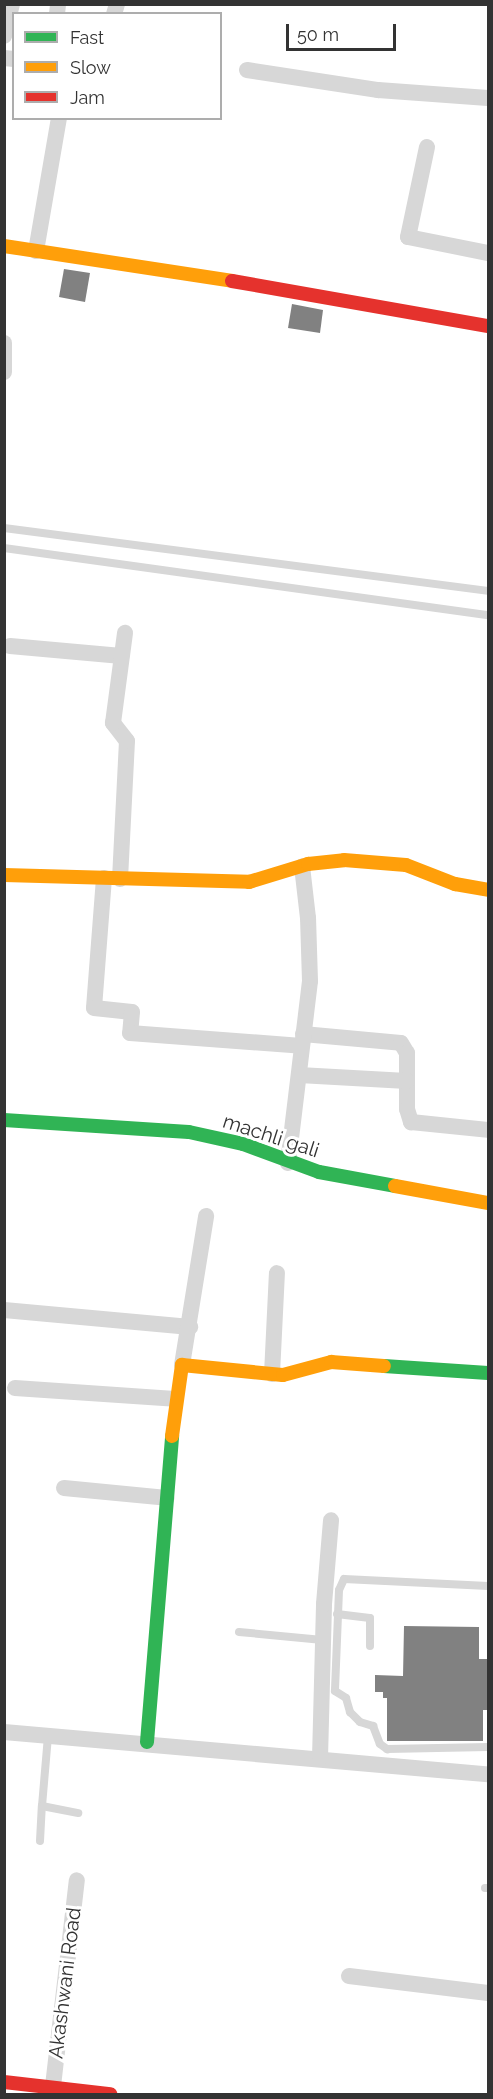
<!DOCTYPE html>
<style>
body{margin:0}
#map{position:relative;width:493px;height:2099px;overflow:hidden;background:#fff;font-family:Raleway,sans-serif}
div>[style]{position:absolute}
[style*='--x']{left:calc(var(--x)*1px);top:calc(var(--y)*1px);width:calc(var(--w)*1px);rotate:calc(var(--a)*1deg)}
.building>*{inset:0;background:#818181}
.lane>*{height:8px;margin:-4px;padding:0 4px;transform-origin:4px;border-radius:4px;background:#d7d7d7}
.street>*{height:16px;margin:-8px;padding:0 8px;transform-origin:8px;border-radius:8px;background:#d7d7d7}
.fast>*{height:14px;margin:-7px;padding:0 7px;transform-origin:7px;border-radius:7px;background:#30b455}
.slow>*{height:14px;margin:-7px;padding:0 7px;transform-origin:7px;border-radius:7px;background:#ff9f0a}
.jam>*{height:14px;margin:-7px;padding:0 7px;transform-origin:7px;border-radius:7px;background:#e5322d}
span{translate:-50% -50%;white-space:nowrap;text-align:center;line-height:1.15;-webkit-text-stroke:6px #fff;paint-order:stroke}
.street-label{font-size:20px;color:#333}
.frame{position:absolute;inset:0;border:6px solid #333;pointer-events:none}
.legend{position:absolute;left:12px;top:12px;width:210px;height:108px;box-sizing:border-box;background:#fff;border:2px solid #adadad;margin:0;padding:8px 10px;list-style:none;font-size:18px;color:#333}
.legend li{display:flex;align-items:center;gap:12px;height:30px}
.legend b{width:30px;border:2px solid #adadad}
.scale{position:absolute;left:286px;top:24px;width:110px;height:27px;box-sizing:border-box;border:3px solid #333;border-top:0;padding-left:8px;font-size:18px;line-height:21px;white-space:nowrap;color:#333;-webkit-text-stroke:4px #fff;paint-order:stroke}
</style>
<div id="map">
<div class="building">
<div style="clip-path:polygon(64px 269px,90px 273px,85px 302px,59px 297px)"></div>
<div style="clip-path:polygon(292px 304px,323px 310px,320px 333px,288px 328px)"></div>
<div style="clip-path:polygon(404px 1626px,479px 1627px,479px 1659px,489px 1659px,489px 1710px,483px 1710px,483px 1741px,387px 1741px,387px 1698px,383px 1698px,383px 1692px,375px 1692px,375px 1675px,403px 1676px)"></div>
</div>
<div class="lane">
<div style="--x:4;--y:528;--w:488;--a:7.4"></div>
<div style="--x:4;--y:548;--w:489;--a:7.9"></div>
<div style="--x:488;--y:1586;--w:144;--a:-177.2"></div>
<div style="--x:344;--y:1579;--w:12;--a:114"></div>
<div style="--x:339;--y:1590;--w:101;--a:92.3"></div>
<div style="--x:335;--y:1691;--w:13;--a:32"></div>
<div style="--x:346;--y:1698;--w:15;--a:74"></div>
<div style="--x:350;--y:1712;--w:14;--a:45"></div>
<div style="--x:360;--y:1722;--w:14;--a:17"></div>
<div style="--x:373;--y:1726;--w:19;--a:69"></div>
<div style="--x:380;--y:1744;--w:9;--a:36"></div>
<div style="--x:387;--y:1749;--w:101;--a:-1.1"></div>
<div style="--x:337;--y:1614;--w:33;--a:7"></div>
<div style="--x:370;--y:1618;--w:28;--a:90"></div>
<div style="--x:239;--y:1632;--w:84;--a:5.4"></div>
<div style="--x:48;--y:1736;--w:70;--a:94.9"></div>
<div style="--x:42;--y:1806;--w:37;--a:11"></div>
<div style="--x:40;--y:1841;--w:35;--a:-87"></div>
<div style="--x:485;--y:1888;--w:3;--a:0"></div>
</div>
<div class="street">
<div style="--x:57;--y:14;--w:10;--a:-84"></div>
<div style="--x:114;--y:14;--w:10;--a:-73"></div>
<div style="--x:4;--y:36;--w:33;--a:-76"></div>
<div style="--x:4;--y:58;--w:10;--a:6"></div>
<div style="--x:247;--y:70;--w:133;--a:8.7"></div>
<div style="--x:378;--y:90;--w:110;--a:4.2"></div>
<div style="--x:427;--y:147;--w:92;--a:101.9"></div>
<div style="--x:408;--y:237;--w:82;--a:11.3"></div>
<div style="--x:36;--y:251;--w:135;--a:-80.2"></div>
<div style="--x:4;--y:343;--w:29;--a:90"></div>
<div style="--x:10;--y:646;--w:112;--a:5.1"></div>
<div style="--x:104;--y:878;--w:130;--a:94.4"></div>
<div style="--x:94;--y:1008;--w:38;--a:6"></div>
<div style="--x:132;--y:1012;--w:21;--a:95"></div>
<div style="--x:130;--y:1033;--w:172;--a:4.3"></div>
<div style="--x:120;--y:879;--w:138;--a:-87.1"></div>
<div style="--x:127;--y:741;--w:23;--a:-128"></div>
<div style="--x:113;--y:723;--w:91;--a:-82.4"></div>
<div style="--x:303;--y:1034;--w:98;--a:5.2"></div>
<div style="--x:401;--y:1043;--w:12;--a:59"></div>
<div style="--x:407;--y:1053;--w:56;--a:90"></div>
<div style="--x:407;--y:1109;--w:14;--a:73"></div>
<div style="--x:411;--y:1122;--w:77;--a:5.9"></div>
<div style="--x:299;--y:1075;--w:108;--a:3.2"></div>
<div style="--x:288;--y:1163;--w:183;--a:-83.1"></div>
<div style="--x:310;--y:981;--w:63;--a:-91.8"></div>
<div style="--x:308;--y:918;--w:52;--a:-96.6"></div>
<div style="--x:4;--y:1310;--w:187;--a:5.2"></div>
<div style="--x:182;--y:1365;--w:151;--a:-80.8"></div>
<div style="--x:272;--y:1374;--w:101;--a:-87.2"></div>
<div style="--x:15;--y:1388;--w:160;--a:3.9"></div>
<div style="--x:64;--y:1488;--w:103;--a:5.5"></div>
<div style="--x:4;--y:1732;--w:486;--a:5"></div>
<div style="--x:320;--y:1758;--w:154;--a:-88.5"></div>
<div style="--x:324;--y:1604;--w:84;--a:-85.2"></div>
<div style="--x:349;--y:1976;--w:140;--a:7"></div>
<div style="--x:53;--y:2086;--w:207;--a:-83.4"></div>
</div>
<div class="fast">
<div style="--x:4;--y:1120;--w:185;--a:3.7"></div>
<div style="--x:189;--y:1132;--w:55;--a:12.5"></div>
<div style="--x:243;--y:1144;--w:81;--a:20.2"></div>
<div style="--x:319;--y:1172;--w:77;--a:10.4"></div>
<div style="--x:384;--y:1366;--w:104;--a:3.9"></div>
<div style="--x:147;--y:1742;--w:307;--a:-85.3"></div>
</div>
<div class="slow">
<div style="--x:4;--y:246;--w:231;--a:8.7"></div>
<div style="--x:4;--y:875;--w:245;--a:1.6"></div>
<div style="--x:249;--y:882;--w:62;--a:-17"></div>
<div style="--x:308;--y:864;--w:36;--a:-6"></div>
<div style="--x:344;--y:860;--w:62;--a:4.6"></div>
<div style="--x:406;--y:865;--w:53;--a:21.2"></div>
<div style="--x:455;--y:884;--w:34;--a:10"></div>
<div style="--x:395;--y:1186;--w:95;--a:10.4"></div>
<div style="--x:172;--y:1436;--w:72;--a:-82"></div>
<div style="--x:182;--y:1365;--w:101;--a:5.7"></div>
<div style="--x:283;--y:1375;--w:50;--a:-15.2"></div>
<div style="--x:331;--y:1362;--w:53;--a:4.3"></div>
</div>
<div class="jam">
<div style="--x:232;--y:281;--w:260;--a:10"></div>
<div style="--x:4;--y:2082;--w:107;--a:6.5"></div>
</div>
<div class="street-label">
<span style="left:271px;top:1136px;rotate:18deg">machli gali</span>
<span style="left:65px;top:1983px;rotate:-83deg">Akashwani Road</span>
</div>
<div class="frame"></div>
<ul class="legend">
<li><b style="height:8px;background:#30b455"></b>Fast</li>
<li><b style="height:8px;background:#ff9f0a"></b>Slow</li>
<li><b style="height:8px;background:#e5322d"></b>Jam</li>
</ul>
<div class="scale">50 m</div>
</div>
